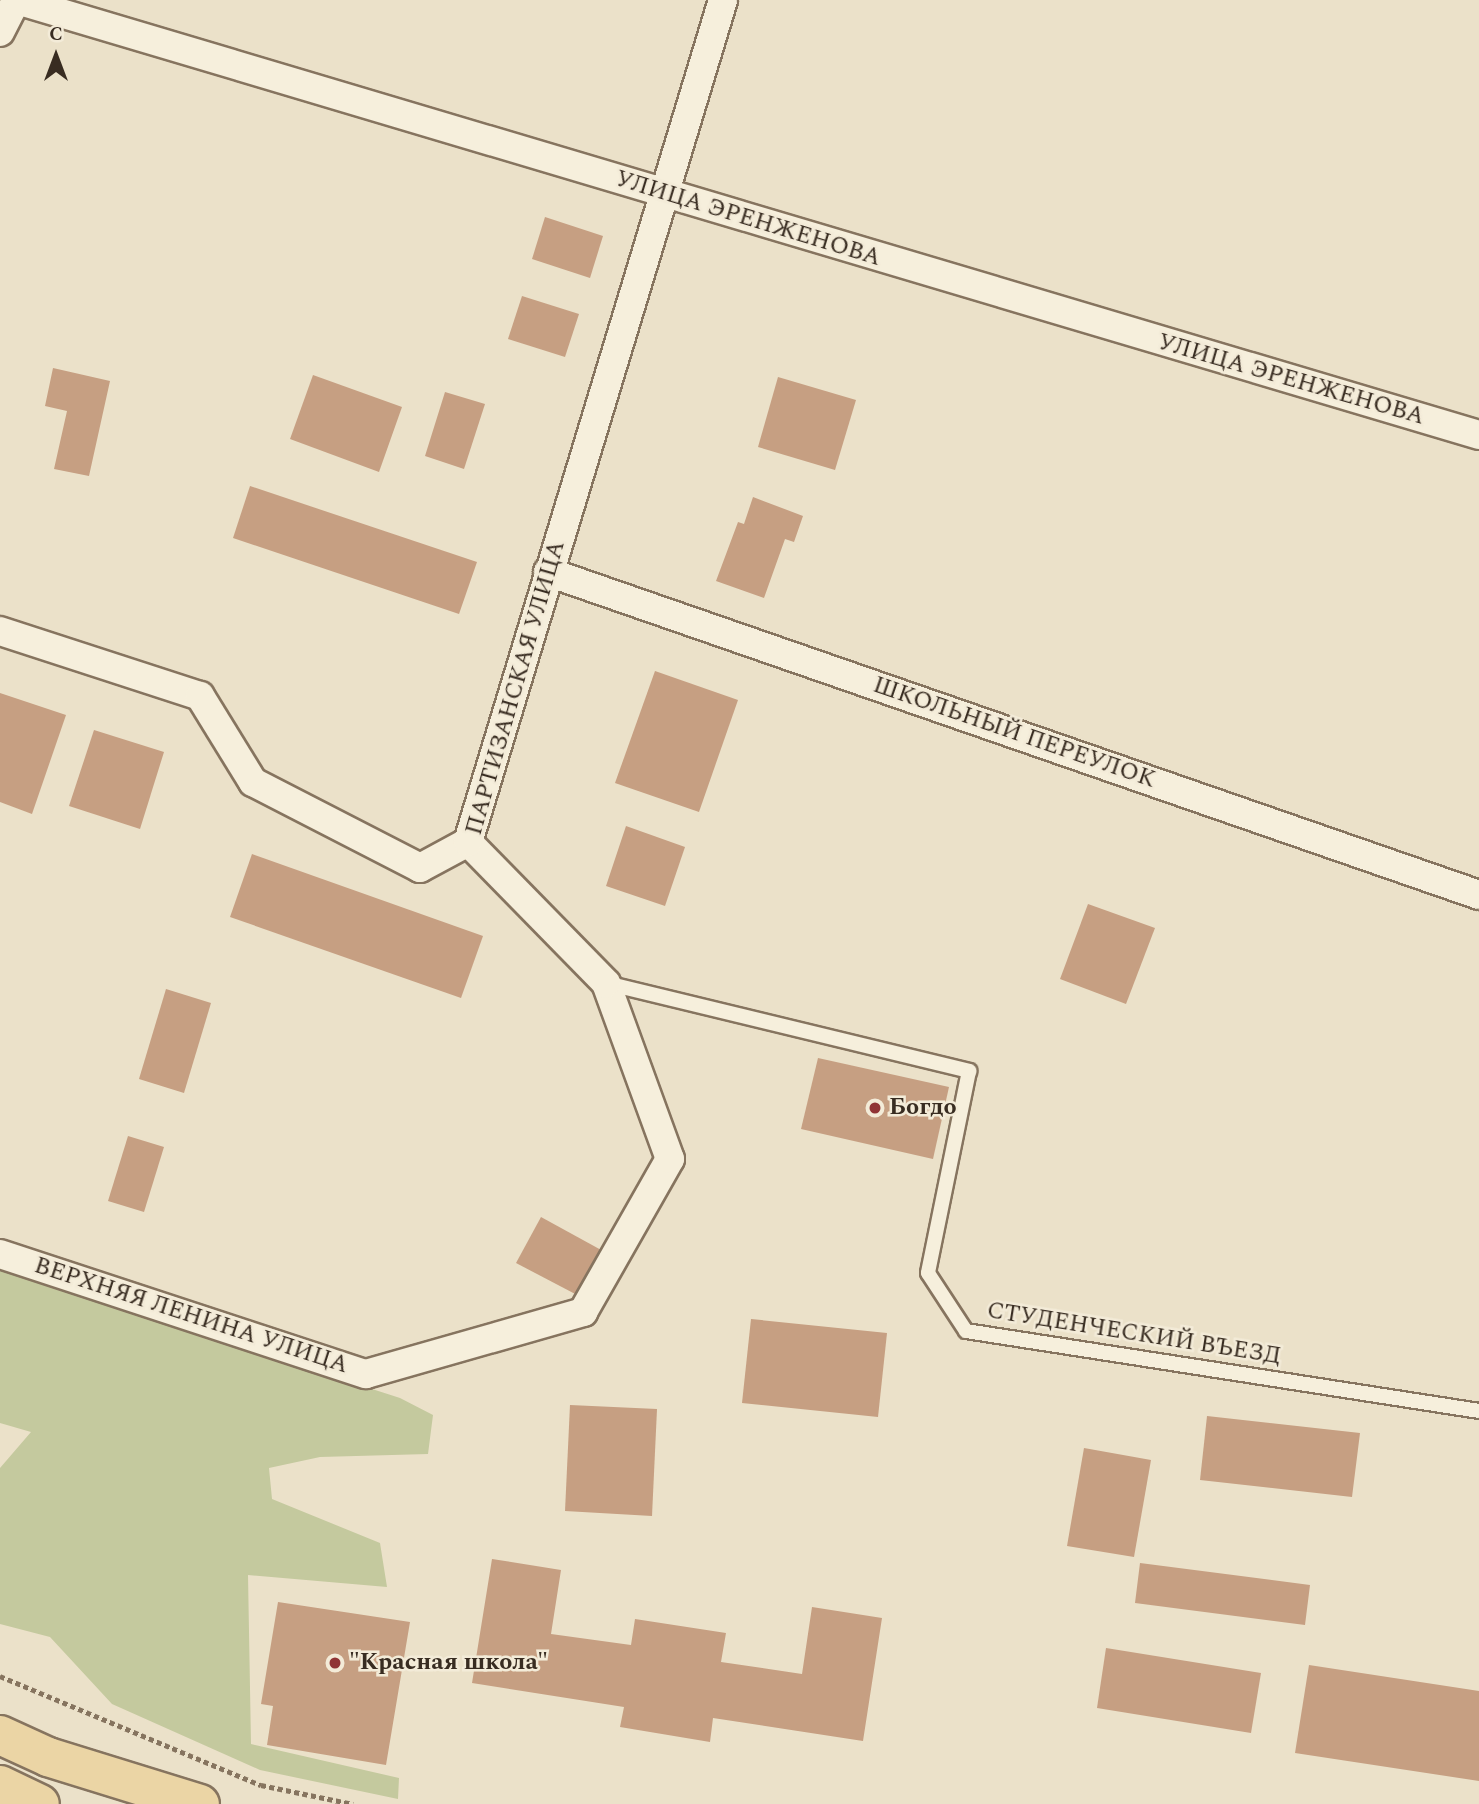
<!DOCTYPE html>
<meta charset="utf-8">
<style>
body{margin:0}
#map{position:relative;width:1479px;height:1804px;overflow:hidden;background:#ebe1c9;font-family:Spectral,serif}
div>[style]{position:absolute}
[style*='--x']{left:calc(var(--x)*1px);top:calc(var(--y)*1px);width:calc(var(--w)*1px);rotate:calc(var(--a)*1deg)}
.green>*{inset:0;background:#c4c99e}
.building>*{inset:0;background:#c69f82}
.path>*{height:4.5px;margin-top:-2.25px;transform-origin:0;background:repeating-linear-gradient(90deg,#86745f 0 5px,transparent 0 8.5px)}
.roads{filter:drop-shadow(2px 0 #86745f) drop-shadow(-2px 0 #86745f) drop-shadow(0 2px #86745f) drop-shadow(0 -2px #86745f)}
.service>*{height:14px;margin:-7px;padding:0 7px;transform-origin:7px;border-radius:7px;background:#f6efdc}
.minor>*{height:28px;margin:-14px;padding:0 14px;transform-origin:14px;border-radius:14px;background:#f6efdc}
.primary>*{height:38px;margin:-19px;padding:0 19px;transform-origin:19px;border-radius:19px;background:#ebd5a5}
.dots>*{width:19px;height:19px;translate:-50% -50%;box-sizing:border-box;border:4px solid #f3ebd8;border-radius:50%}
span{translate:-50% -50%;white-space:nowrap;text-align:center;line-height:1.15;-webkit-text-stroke:5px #f3ebd8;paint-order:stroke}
.street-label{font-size:24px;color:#382c21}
.poi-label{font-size:24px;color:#382c21;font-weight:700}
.left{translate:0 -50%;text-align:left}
.north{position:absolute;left:21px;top:21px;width:70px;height:70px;-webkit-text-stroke:5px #f3ebd8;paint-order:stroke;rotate:0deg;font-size:19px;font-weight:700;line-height:28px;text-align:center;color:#382c21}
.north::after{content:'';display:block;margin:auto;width:24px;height:32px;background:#382c21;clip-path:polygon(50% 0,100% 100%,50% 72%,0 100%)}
</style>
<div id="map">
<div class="green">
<div style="clip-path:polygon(0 1269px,400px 1398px,433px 1415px,428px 1454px,320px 1457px,269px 1468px,272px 1499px,380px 1543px,387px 1587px,248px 1575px,251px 1744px,399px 1778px,398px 1799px,260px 1770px,112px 1704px,50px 1637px,0 1624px,0 1468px,31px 1432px,0 1423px)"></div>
</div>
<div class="building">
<div style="clip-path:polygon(545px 217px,603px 236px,590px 278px,532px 259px)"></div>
<div style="clip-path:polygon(522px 296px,579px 314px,565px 357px,508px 339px)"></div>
<div style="clip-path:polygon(53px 368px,110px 381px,89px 476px,54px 469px,67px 411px,45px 406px)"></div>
<div style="clip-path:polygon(313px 375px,402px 407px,379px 472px,290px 439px)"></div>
<div style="clip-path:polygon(778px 377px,856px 400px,835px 470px,758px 447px)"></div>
<div style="clip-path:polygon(445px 392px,485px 404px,464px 469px,425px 456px)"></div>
<div style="clip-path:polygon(250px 486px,477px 562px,459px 614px,233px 538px)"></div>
<div style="clip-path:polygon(753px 497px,803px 516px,794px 542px,785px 539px,764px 598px,716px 581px,738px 522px,744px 524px)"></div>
<div style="clip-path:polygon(655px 671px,738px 700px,699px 812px,615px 783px)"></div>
<div style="clip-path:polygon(0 693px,66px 715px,32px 814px,0 802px)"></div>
<div style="clip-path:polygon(94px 730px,164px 752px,140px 829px,69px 806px)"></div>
<div style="clip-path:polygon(626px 826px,685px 847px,665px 906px,606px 886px)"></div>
<div style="clip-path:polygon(252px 854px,483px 936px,461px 998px,230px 917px)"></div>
<div style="clip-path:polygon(1088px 904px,1155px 928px,1126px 1004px,1060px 979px)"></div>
<div style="clip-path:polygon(166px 989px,211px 1003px,184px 1093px,139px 1079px)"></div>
<div style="clip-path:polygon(818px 1058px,949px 1087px,933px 1159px,801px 1129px)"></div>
<div style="clip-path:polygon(128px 1136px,164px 1147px,144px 1212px,108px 1201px)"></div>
<div style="clip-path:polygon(541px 1217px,603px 1251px,579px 1296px,516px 1263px)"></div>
<div style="clip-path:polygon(751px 1319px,887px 1333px,878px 1417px,742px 1403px)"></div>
<div style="clip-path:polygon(570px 1405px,657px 1409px,652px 1516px,565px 1511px)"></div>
<div style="clip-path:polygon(1207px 1416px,1360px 1433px,1352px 1497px,1200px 1480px)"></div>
<div style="clip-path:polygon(1084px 1448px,1151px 1460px,1134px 1557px,1067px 1546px)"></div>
<div style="clip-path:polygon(492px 1559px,561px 1570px,551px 1634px,631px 1645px,635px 1619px,726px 1633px,721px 1662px,802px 1674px,812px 1607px,882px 1618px,863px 1741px,713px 1718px,710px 1742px,620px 1727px,624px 1707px,472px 1683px)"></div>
<div style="clip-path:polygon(1140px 1563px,1310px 1585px,1305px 1625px,1135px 1603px)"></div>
<div style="clip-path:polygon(278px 1602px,410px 1622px,386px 1765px,267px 1745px,273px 1706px,261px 1704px)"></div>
<div style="clip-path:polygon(1106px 1648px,1261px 1673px,1251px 1733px,1097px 1708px)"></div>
<div style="clip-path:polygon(1309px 1665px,1479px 1691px,1479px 1781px,1295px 1753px)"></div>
</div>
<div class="path">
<div style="--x:0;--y:1676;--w:283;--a:22.7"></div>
<div style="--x:261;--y:1785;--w:94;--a:11.7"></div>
</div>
<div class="roads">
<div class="service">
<div style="--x:606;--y:983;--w:374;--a:13.6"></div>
<div style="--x:969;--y:1071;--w:206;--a:101.5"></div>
<div style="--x:928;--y:1273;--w:69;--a:56.8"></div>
<div style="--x:966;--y:1331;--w:519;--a:8.86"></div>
</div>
<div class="minor">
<div style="--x:17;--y:0;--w:1525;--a:16.57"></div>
<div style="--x:0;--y:32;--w:36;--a:-63"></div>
<div style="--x:548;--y:572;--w:985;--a:19.13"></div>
<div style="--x:0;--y:631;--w:210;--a:18"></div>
<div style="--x:200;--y:696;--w:101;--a:58.4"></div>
<div style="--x:253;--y:782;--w:188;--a:27.2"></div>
<div style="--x:420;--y:868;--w:55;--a:-28.4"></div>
<div style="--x:0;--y:1254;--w:385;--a:18.2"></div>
<div style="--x:366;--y:1374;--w:226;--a:-15.9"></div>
<div style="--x:583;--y:1312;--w:176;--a:-60.4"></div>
<div style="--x:670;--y:1159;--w:187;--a:-110"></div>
<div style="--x:606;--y:983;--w:197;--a:-134.4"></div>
<div style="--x:468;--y:842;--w:880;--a:-73.15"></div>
</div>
<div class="primary">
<div style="--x:0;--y:1735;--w:53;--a:24.6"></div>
<div style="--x:48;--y:1757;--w:159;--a:17.2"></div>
<div style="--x:0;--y:1785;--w:44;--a:25.4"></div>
</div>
</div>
<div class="dots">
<div style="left:875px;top:1108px;background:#903435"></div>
<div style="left:335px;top:1663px;background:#903435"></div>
</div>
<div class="street-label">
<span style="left:748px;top:219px;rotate:17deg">УЛИЦА ЭРЕНЖЕНОВА</span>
<span style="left:1291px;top:380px;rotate:16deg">УЛИЦА ЭРЕНЖЕНОВА</span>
<span style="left:516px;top:688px;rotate:-74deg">ПАРТИЗАНСКАЯ УЛИЦА</span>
<span style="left:1014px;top:733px;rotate:19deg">ШКОЛЬНЫЙ ПЕРЕУЛОК</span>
<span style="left:191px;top:1316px;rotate:18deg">ВЕРХНЯЯ ЛЕНИНА УЛИЦА</span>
<span style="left:1134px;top:1334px;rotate:9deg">СТУДЕНЧЕСКИЙ ВЪЕЗД</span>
</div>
<div class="poi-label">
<span class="left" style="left:889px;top:1108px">Богдо</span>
<span class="left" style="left:349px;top:1663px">"Красная школа"</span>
</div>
<div class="north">С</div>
</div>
